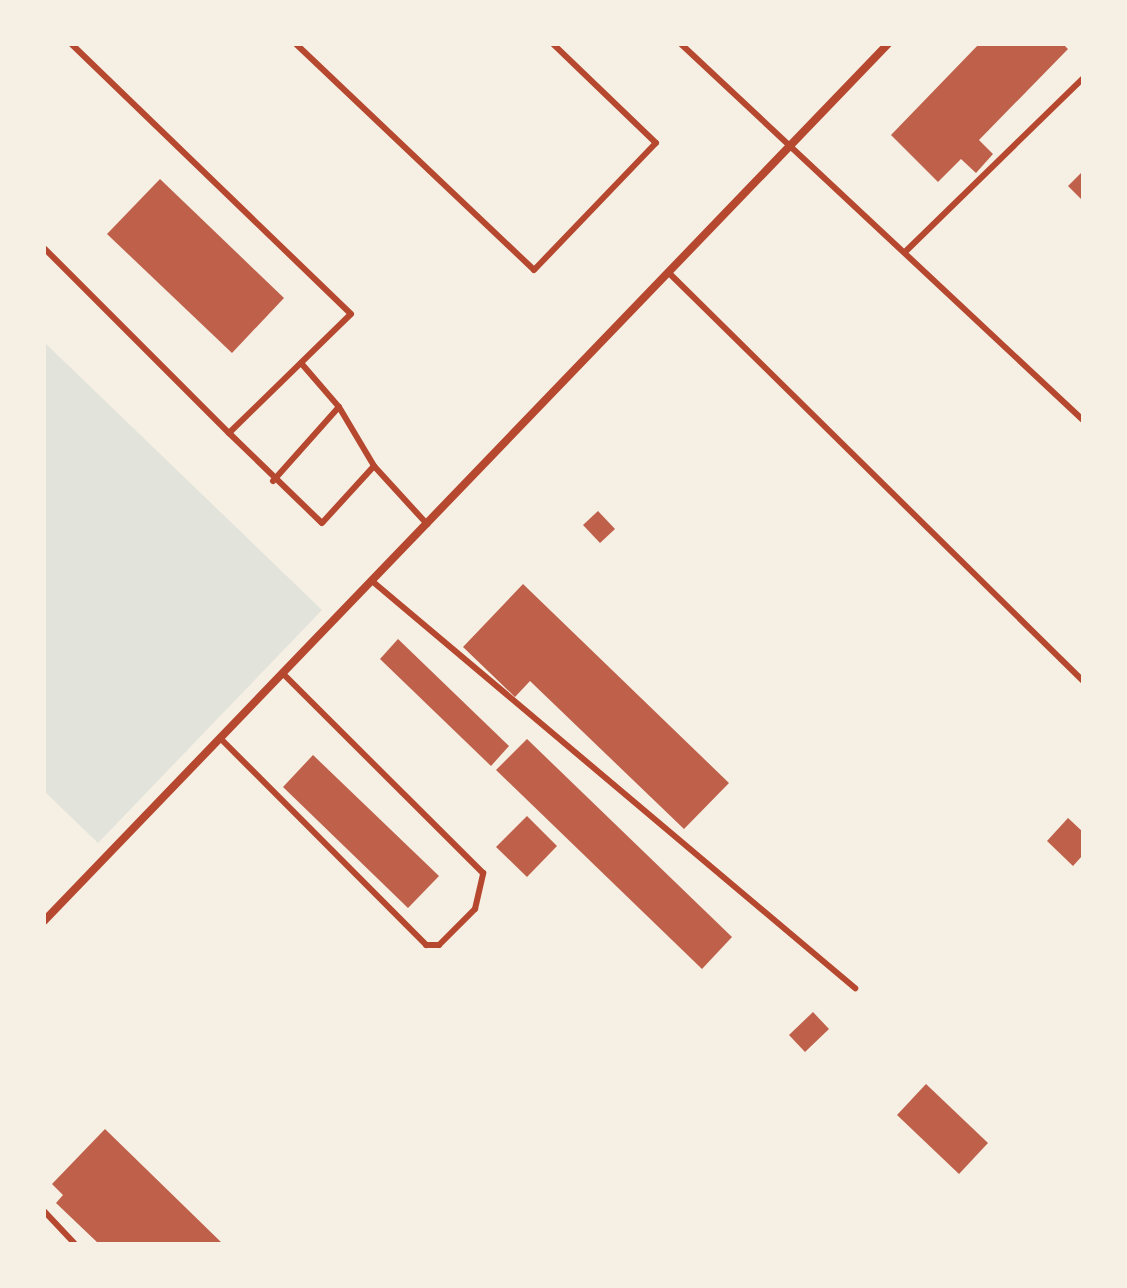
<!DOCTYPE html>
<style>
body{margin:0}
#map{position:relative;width:1127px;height:1288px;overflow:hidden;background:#f6efe4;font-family:Jost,sans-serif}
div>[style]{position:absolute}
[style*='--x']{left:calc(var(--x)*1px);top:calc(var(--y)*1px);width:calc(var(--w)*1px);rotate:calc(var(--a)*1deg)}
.green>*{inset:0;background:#e2e4dc}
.building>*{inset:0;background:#bf614a}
.service>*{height:6px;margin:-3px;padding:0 3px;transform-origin:3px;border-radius:3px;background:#b5482f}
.minor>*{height:8px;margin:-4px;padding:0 4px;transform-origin:4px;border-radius:4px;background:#b5482f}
span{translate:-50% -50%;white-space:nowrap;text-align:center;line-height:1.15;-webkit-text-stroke:6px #f6efe4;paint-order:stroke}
.frame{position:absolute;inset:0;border:46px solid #f6efe4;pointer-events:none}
</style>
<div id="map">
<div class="green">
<div style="clip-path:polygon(44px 342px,322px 610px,98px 843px,44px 791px)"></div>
</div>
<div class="building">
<div style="clip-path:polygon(979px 44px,1063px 44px,1068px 49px,979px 140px,993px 154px,976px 173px,961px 159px,938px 182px,891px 135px)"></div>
<div style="clip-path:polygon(1083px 171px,1083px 201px,1068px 186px)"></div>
<div style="clip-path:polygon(160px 179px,284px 298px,232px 353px,107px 234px)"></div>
<div style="clip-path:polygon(598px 511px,615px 529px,600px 543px,583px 525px)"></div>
<div style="clip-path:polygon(523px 584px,729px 783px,684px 829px,530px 681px,515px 697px,463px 647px)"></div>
<div style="clip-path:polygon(398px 639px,509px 746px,491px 766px,380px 659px)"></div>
<div style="clip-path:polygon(527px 739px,732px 937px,702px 969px,496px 770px)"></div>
<div style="clip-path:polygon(313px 755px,439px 876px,408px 908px,283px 787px)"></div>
<div style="clip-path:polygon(527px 816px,557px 846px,527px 877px,496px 847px)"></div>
<div style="clip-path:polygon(1068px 818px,1083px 832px,1083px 855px,1073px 866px,1047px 841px)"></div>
<div style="clip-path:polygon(813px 1012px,829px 1029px,805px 1052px,789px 1035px)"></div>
<div style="clip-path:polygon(926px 1084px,988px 1143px,959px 1174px,897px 1115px)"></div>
<div style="clip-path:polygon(105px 1129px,223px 1244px,99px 1244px,56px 1203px,63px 1195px,52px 1184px)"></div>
</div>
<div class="service">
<div style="--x:296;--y:44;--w:328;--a:43.5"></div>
<div style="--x:534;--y:270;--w:176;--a:-46.2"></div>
<div style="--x:656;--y:143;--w:143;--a:-136.1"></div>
<div style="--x:681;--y:44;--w:550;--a:43.09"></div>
<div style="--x:44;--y:248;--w:262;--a:45"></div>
<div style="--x:229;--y:433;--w:170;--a:-44.3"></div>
<div style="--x:351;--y:314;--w:389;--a:-136"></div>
<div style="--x:906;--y:251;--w:248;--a:-44.3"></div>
<div style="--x:668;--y:272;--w:583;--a:44.58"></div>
<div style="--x:301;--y:363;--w:58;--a:49.2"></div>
<div style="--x:339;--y:407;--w:69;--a:59.3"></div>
<div style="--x:374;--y:466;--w:79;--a:47.6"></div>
<div style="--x:229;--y:433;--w:129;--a:44.1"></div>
<div style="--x:322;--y:523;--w:77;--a:-47.6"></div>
<div style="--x:273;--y:481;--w:99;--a:-48.3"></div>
<div style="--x:372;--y:581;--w:632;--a:40.12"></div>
<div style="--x:221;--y:739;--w:291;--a:45.1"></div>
<div style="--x:426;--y:945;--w:13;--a:0"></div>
<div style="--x:439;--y:945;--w:51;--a:-45"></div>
<div style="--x:475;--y:909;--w:37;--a:-77"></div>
<div style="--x:483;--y:873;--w:282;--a:-135.1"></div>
<div style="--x:44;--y:1211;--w:45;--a:46.8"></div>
</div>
<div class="minor">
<div style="--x:44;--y:921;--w:1217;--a:-46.1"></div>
</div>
<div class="frame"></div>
</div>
